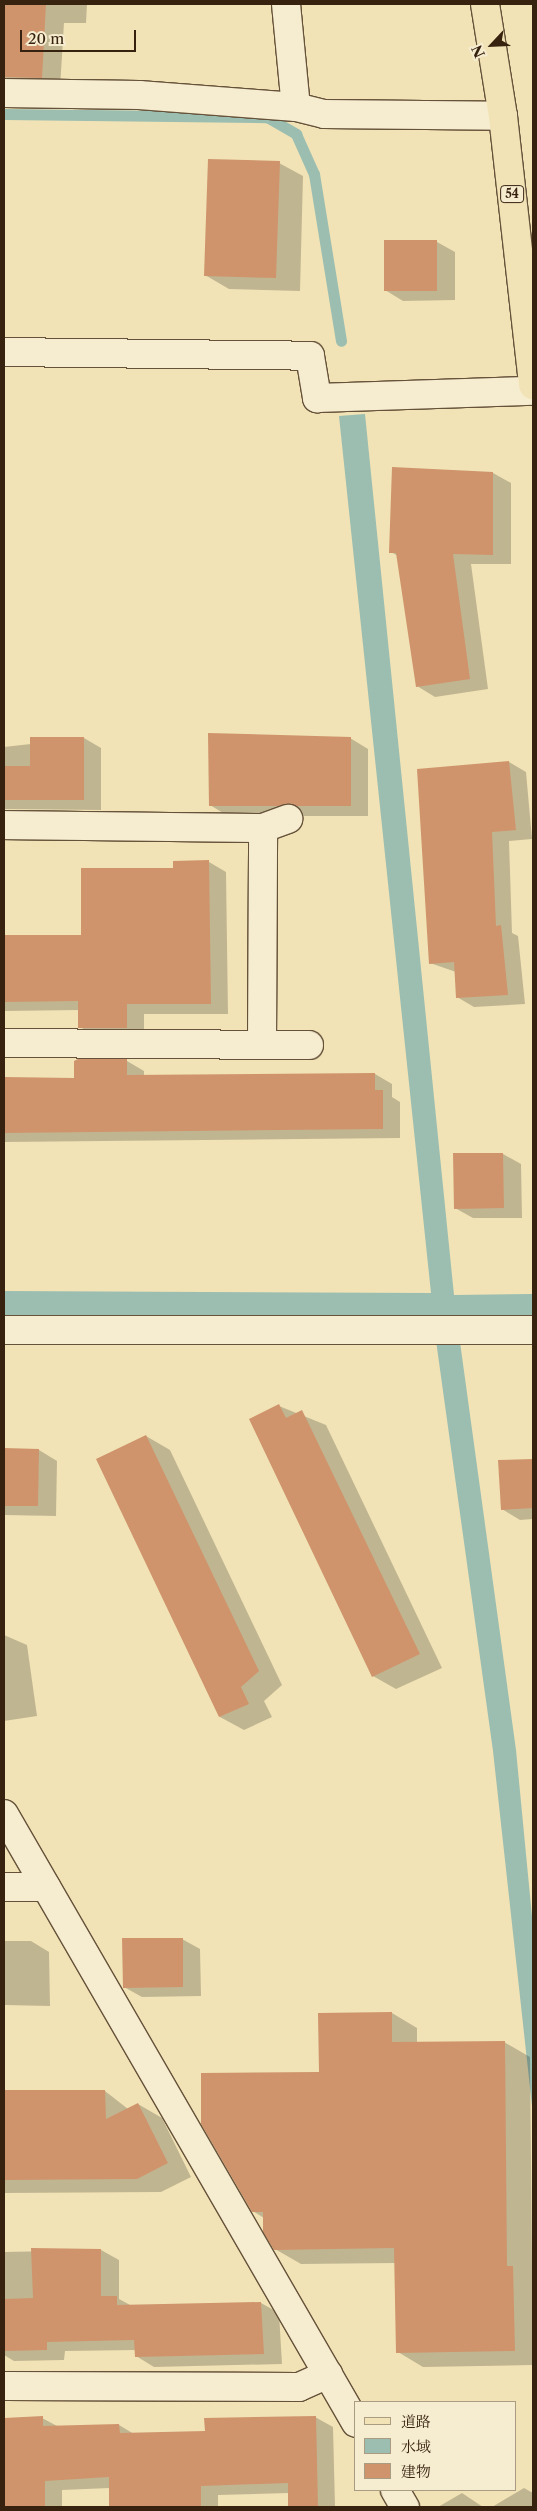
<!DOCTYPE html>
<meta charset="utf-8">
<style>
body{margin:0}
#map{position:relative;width:537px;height:2511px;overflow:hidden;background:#f1e3b6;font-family:"Libre Caslon Text","Noto Serif JP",serif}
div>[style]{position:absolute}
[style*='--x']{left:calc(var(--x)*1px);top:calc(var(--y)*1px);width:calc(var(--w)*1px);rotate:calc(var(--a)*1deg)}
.water>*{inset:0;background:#9bbeb1}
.shadow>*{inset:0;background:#0003}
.stream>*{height:11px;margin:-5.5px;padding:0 5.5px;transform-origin:5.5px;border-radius:5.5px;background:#9bbeb1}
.building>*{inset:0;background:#cf946c}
.roads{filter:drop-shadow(1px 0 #66523a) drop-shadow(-1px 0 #66523a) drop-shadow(0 1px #66523a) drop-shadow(0 -1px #66523a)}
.minor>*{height:28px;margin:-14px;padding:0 14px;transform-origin:14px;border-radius:14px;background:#f6edd0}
.major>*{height:28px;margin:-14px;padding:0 14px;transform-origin:14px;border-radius:14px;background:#f1e3b6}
span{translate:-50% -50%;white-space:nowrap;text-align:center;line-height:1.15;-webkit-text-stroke:5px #f6edd0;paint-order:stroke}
.shield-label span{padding:1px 4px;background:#f6edd0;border:1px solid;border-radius:4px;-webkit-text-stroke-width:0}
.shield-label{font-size:12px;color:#372210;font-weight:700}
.frame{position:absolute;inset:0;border:5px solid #372210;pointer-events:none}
.legend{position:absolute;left:354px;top:2401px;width:162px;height:90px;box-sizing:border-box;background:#f6edd0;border:1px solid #aa9c83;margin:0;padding:6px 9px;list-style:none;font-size:15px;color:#372210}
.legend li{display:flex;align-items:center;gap:10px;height:25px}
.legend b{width:25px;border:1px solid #aa9c83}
.north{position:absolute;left:467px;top:20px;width:50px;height:50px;-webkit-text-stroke:4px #f6edd0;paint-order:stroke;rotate:245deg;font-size:14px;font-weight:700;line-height:20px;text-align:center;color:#372210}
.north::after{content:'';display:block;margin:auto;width:18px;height:22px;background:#372210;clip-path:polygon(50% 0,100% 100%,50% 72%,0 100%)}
.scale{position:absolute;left:20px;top:30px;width:116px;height:22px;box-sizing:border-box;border:2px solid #372210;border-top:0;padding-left:6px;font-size:15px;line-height:18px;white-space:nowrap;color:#372210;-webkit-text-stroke:4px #f6edd0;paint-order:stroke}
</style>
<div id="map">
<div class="water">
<div style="clip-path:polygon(365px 414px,454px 1295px,533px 1294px,533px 1318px,460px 1342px,516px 1750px,533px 1927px,533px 2115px,493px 1751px,433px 1319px,4px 1315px,4px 1291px,431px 1293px,339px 416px)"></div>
</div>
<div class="shadow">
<div style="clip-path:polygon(4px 4px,87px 4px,86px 23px,64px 23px,60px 88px,4px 99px)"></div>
<div style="clip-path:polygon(279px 163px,303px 176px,300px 291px,229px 289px,205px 275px)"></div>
<div style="clip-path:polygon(385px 241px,437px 242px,455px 252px,455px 300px,403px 301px,385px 290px)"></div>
<div style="clip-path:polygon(493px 473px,511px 483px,511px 564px,471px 564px,488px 689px,435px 697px,417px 686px,398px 556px,391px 552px)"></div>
<div style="clip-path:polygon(84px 738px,101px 748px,101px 810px,4px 809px,4px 747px)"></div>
<div style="clip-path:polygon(350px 738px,368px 749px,368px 816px,228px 816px,210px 805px)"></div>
<div style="clip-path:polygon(509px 762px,526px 772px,532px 839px,509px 841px,512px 933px,518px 936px,525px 1004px,474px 1007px,457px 997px,456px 972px,430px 963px)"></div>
<div style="clip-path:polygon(209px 862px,226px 872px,228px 1014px,144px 1014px,144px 1038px,97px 1037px,80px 1027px,80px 1010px,4px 1011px,4px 936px,83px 936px,174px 869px)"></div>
<div style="clip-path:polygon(127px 1061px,144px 1071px,144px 1076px,375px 1074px,392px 1084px,392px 1097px,400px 1102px,400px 1138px,4px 1142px,4px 1079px,76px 1079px)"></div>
<div style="clip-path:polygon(503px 1154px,521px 1164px,522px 1218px,473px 1218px,455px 1208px)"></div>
<div style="clip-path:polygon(279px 1406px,326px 1425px,442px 1668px,396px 1689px,373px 1676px)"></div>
<div style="clip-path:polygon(146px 1436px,170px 1450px,282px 1685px,264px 1701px,272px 1717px,244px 1730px,220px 1717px,98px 1459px)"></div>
<div style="clip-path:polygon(4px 1449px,39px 1450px,57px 1461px,56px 1516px,4px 1515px)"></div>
<div style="clip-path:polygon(533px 1460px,533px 1519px,520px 1520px,502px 1509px,499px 1462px)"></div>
<div style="clip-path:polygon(4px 1635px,27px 1645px,37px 1716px,4px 1721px)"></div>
<div style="clip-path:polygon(182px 1939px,200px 1949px,201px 1996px,142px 1997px,124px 1987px)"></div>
<div style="clip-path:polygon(4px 1941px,31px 1941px,49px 1952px,50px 2006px,4px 2005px)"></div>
<div style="clip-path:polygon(392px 2013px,417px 2028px,417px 2043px,504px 2042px,530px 2057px,533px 2365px,423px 2367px,398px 2352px,396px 2263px,301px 2264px,275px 2249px,264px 2218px,253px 2211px,320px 2073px)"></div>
<div style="clip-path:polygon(4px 2091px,105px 2091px,128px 2109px,138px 2104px,162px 2118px,191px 2177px,161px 2192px,4px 2193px)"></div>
<div style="clip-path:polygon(101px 2250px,119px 2260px,119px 2299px,132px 2306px,261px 2303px,279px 2313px,282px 2364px,154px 2367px,136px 2356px,136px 2350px,65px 2351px,64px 2360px,14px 2361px,4px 2355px,4px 2252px)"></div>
<div style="clip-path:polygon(315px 2417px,333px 2427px,335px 2506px,365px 2507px,290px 2507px,289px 2493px,218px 2495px,218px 2507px,110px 2507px,110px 2488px,62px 2490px,62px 2507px,4px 2507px,4px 2419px,42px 2418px,59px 2427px,119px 2425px,134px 2434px,206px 2433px)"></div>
<div style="clip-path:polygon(524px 2488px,533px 2493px,533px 2507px,492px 2507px)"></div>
<div style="clip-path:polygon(462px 2493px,483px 2507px,438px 2507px)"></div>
</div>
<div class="stream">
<div style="--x:4;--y:114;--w:263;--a:0.7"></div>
<div style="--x:267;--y:117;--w:34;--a:30"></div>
<div style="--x:296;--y:134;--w:44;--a:65.8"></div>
<div style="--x:314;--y:174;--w:169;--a:80.8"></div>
</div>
<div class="building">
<div style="clip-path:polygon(4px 4px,46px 4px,42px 78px,4px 77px)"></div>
<div style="clip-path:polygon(208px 159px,280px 161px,276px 278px,204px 276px)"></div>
<div style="clip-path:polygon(384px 240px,437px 240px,437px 291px,384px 291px)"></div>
<div style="clip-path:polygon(392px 467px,493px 472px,493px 555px,453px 554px,470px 679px,416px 687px,396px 553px,389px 553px)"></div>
<div style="clip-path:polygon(208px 733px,351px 737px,351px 806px,209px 806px)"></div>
<div style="clip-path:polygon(30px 737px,84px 737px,84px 800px,4px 800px,4px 766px,30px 766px)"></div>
<div style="clip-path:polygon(509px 761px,516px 830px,492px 832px,496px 926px,501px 925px,508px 995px,456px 998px,454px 962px,429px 964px,417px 769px)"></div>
<div style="clip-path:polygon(209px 860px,211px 1004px,127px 1004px,127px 1028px,78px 1028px,78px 1001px,4px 1002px,4px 935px,81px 935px,81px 868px,173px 868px,173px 861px)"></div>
<div style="clip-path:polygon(78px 1059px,127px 1059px,127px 1075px,375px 1073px,375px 1090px,383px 1090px,383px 1129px,4px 1133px,4px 1077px,74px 1078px,74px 1061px)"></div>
<div style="clip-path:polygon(453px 1153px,503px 1153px,504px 1208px,454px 1209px)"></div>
<div style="clip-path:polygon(279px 1404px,286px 1418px,302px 1410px,420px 1654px,372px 1677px,249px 1419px)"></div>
<div style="clip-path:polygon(146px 1435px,259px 1671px,241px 1687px,249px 1704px,219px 1717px,96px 1459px)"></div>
<div style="clip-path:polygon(4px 1448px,39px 1449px,38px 1506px,4px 1506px)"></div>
<div style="clip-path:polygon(533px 1459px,533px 1508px,501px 1510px,498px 1460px)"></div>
<div style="clip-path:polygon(122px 1938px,183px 1938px,183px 1987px,123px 1988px)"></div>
<div style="clip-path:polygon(392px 2012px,392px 2042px,505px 2041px,507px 2266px,513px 2266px,515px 2351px,396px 2353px,394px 2248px,274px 2250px,263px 2232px,263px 2212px,252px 2212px,201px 2124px,201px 2073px,319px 2072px,318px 2013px)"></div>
<div style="clip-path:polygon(4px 2090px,105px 2090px,106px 2119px,138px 2103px,168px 2163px,137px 2179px,4px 2180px)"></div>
<div style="clip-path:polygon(31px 2248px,101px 2249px,101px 2296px,117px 2296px,117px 2305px,261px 2302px,264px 2354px,135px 2357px,134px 2340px,47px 2342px,47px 2350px,4px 2351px,4px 2299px,33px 2298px)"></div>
<div style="clip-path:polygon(43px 2416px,43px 2426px,119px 2424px,120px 2433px,205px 2431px,204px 2418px,316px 2416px,318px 2507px,288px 2507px,288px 2483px,201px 2486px,201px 2507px,109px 2507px,109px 2477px,45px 2481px,45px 2507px,4px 2507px,4px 2418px)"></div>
</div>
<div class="roads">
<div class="minor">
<div style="--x:286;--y:4;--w:103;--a:84.5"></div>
<div style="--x:4;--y:93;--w:135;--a:0.8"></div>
<div style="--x:139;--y:95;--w:157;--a:4.4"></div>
<div style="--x:296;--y:107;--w:29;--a:14"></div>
<div style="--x:324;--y:114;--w:179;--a:0.6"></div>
<div style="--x:4;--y:352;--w:306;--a:0.7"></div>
<div style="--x:310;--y:356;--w:43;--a:80.5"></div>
<div style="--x:317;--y:398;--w:216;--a:-1.9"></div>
<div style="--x:4;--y:825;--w:259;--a:0.7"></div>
<div style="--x:4;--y:1043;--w:305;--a:0.4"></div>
<div style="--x:262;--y:1044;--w:216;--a:-89.7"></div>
<div style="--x:263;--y:828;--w:27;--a:-20"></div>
<div style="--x:4;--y:1330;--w:529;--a:0"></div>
<div style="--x:4;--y:1814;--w:703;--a:59.97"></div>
<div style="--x:4;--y:1887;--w:42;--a:0"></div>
<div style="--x:4;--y:2386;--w:295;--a:0.2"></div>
<div style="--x:299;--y:2387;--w:32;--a:-24"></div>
<div style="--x:395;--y:2490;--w:20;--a:60"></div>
</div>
<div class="major">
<div style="--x:485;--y:4;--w:113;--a:80.9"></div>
<div style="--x:503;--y:116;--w:271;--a:83.6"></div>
</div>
</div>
<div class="shield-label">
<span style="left:512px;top:194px">54</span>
</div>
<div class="frame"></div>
<ul class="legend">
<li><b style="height:6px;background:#f1e3b6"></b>道路</li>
<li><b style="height:14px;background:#9bbeb1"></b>水域</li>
<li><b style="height:14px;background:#cf946c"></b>建物</li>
</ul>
<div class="north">N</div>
<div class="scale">20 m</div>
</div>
